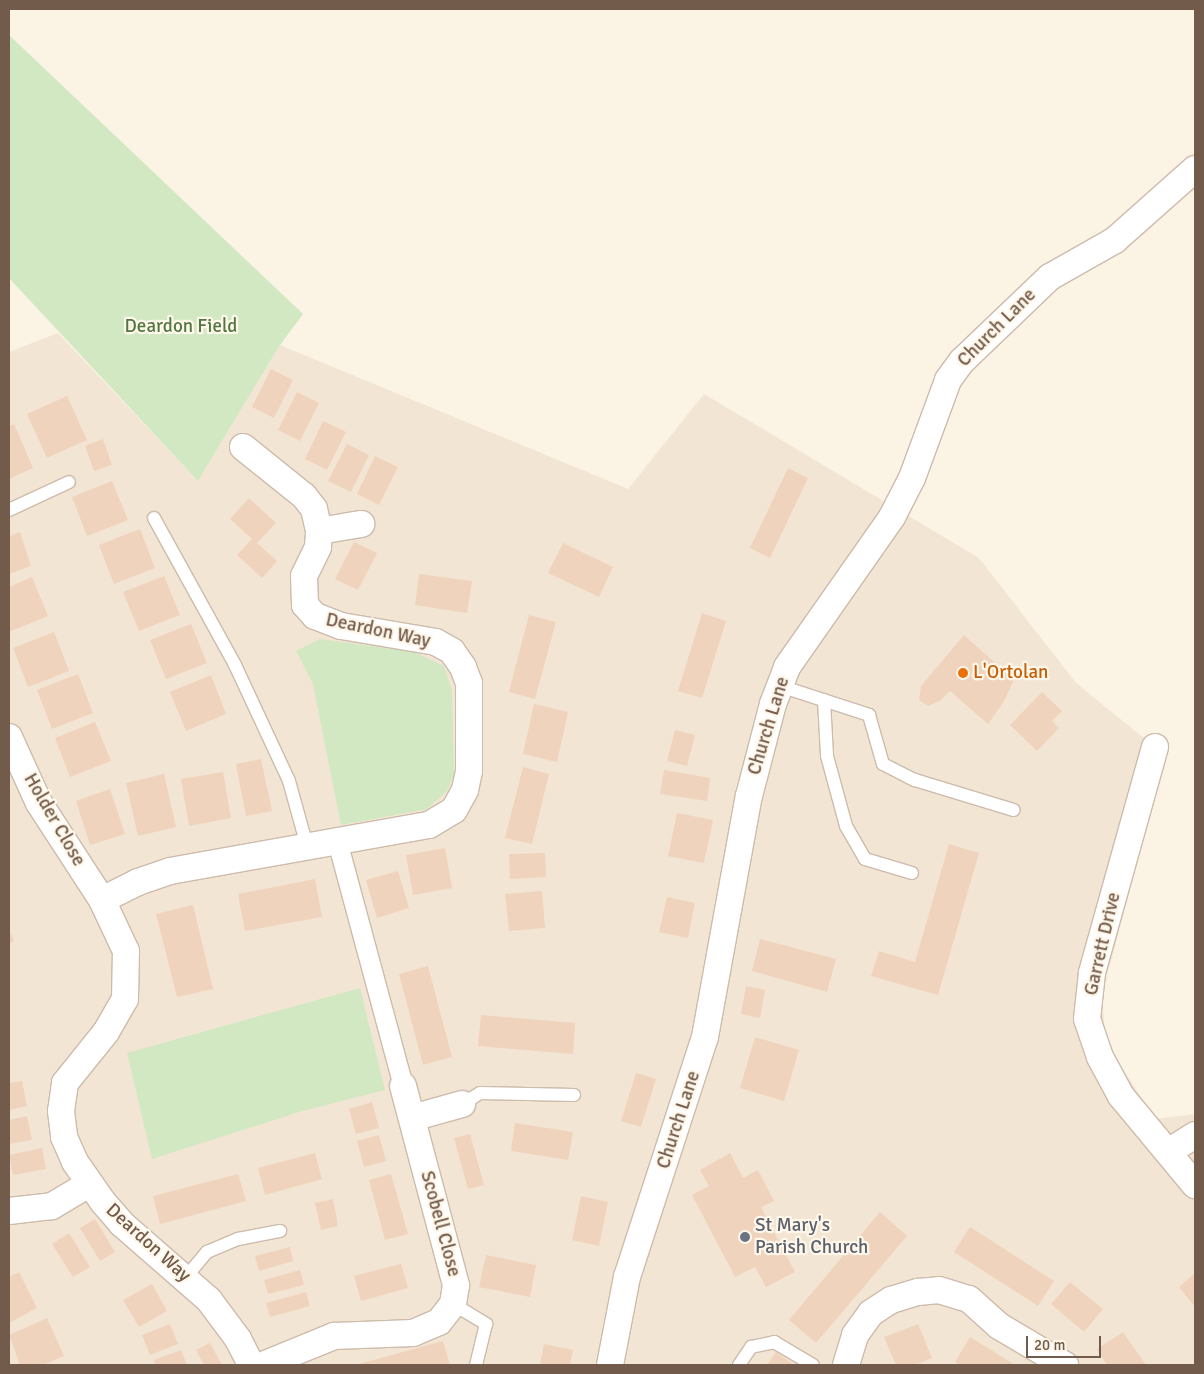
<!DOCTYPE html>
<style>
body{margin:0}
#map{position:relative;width:1204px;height:1374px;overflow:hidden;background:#fbf3e4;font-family:Signika,sans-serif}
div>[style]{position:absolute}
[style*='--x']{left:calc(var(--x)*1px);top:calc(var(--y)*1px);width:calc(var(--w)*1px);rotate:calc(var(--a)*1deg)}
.residential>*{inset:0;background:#f3e5d3}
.green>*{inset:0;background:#d1e8c3}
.building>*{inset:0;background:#f0d3bd}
.roads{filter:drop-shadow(1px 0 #cdbbab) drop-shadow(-1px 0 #cdbbab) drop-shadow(0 1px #cdbbab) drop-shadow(0 -1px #cdbbab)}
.service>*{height:12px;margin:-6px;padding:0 6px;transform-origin:6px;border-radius:6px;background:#fff}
.pedestrian>*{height:19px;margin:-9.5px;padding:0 9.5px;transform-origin:9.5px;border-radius:9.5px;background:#fff}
.minor>*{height:26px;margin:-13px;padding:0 13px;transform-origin:13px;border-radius:13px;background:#fff}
.dots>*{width:14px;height:14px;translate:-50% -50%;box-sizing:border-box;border:2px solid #fef7ea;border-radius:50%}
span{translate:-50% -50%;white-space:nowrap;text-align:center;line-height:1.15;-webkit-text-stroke:4.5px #fef7ea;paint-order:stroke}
.park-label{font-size:19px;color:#517843}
.street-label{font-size:19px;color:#735b4b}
.food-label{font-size:19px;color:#c56008}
.left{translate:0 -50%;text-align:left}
.worship-label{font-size:19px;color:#5b616d}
.frame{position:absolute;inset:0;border:10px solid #735b4b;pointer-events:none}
.scale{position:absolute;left:1026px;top:1336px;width:75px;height:22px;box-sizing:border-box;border:2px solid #735b4b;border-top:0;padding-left:6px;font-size:15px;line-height:18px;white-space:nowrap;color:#735b4b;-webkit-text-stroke:4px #fef7ea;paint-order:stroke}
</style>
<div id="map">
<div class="residential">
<div style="clip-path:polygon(58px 333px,198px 481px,280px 345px,628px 489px,704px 394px,979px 558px,1076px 683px,1166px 756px,1102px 995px,1106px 1043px,1155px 1119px,1195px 1114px,1195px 1365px,9px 1365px,9px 352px)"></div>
</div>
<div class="green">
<div style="clip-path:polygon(9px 35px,303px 314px,280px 345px,198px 481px,9px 278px)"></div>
<div style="clip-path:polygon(320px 639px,414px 652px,444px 666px,452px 690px,454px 775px,447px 791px,427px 809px,341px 825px,313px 684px,296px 651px)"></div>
<div style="clip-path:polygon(360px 988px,385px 1090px,299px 1112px,152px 1159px,127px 1053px)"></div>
</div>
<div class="building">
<div style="clip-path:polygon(271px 369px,293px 380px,274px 418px,252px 407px)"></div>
<div style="clip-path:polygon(297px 392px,319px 403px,300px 441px,278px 430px)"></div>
<div style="clip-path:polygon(67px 396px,87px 440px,47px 458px,27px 414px)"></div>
<div style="clip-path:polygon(323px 421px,346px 432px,327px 470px,305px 459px)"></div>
<div style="clip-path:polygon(14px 424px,33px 468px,9px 479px,9px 426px)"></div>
<div style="clip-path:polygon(103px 439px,112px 465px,94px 471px,85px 446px)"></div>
<div style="clip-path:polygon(347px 444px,369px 455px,351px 492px,328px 481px)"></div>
<div style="clip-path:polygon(375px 456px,398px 467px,379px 505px,357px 494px)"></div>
<div style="clip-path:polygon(788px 468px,808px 478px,770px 558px,750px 548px)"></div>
<div style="clip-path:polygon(112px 481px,128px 520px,87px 536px,72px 497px)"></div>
<div style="clip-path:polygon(249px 498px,276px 523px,257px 543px,277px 561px,262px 578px,237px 555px,252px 539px,230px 519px)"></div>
<div style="clip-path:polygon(140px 529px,155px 568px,114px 584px,99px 545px)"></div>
<div style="clip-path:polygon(20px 532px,31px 566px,9px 574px,9px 536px)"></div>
<div style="clip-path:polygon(354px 542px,377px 553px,358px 590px,335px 579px)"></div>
<div style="clip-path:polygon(563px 543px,613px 567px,599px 597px,548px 573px)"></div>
<div style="clip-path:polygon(419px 574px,472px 581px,467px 613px,415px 605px)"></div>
<div style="clip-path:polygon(164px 576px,180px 615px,139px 631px,123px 592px)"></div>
<div style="clip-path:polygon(32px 577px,48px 616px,9px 632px,9px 587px)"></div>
<div style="clip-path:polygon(702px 613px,726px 621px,702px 698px,678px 691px)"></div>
<div style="clip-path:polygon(529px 615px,556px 622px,535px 699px,509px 692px)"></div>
<div style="clip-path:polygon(191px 624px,207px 663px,166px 679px,150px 640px)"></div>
<div style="clip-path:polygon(54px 632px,69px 671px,28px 687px,13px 648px)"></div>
<div style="clip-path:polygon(964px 635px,1014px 680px,1003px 703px,988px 724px,950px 691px,940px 701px,928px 706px,919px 700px,921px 686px)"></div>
<div style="clip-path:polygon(78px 674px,93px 713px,52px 729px,37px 690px)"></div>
<div style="clip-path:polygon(211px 675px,226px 714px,186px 731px,170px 692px)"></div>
<div style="clip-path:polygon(1042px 692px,1062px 711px,1052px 721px,1059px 728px,1037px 751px,1010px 725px)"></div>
<div style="clip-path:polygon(534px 704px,568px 712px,557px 762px,523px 754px)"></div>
<div style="clip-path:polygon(95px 722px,111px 761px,70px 777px,55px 738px)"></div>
<div style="clip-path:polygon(675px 730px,695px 735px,687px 766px,667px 761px)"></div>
<div style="clip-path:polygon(261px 759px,272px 811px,246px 816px,236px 764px)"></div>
<div style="clip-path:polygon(523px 767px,549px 774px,532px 844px,505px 838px)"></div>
<div style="clip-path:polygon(664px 770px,710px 778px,707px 801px,660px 794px)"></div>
<div style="clip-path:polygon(223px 772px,231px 818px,189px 826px,181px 779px)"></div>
<div style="clip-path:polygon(164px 774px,176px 827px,138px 836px,126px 783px)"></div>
<div style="clip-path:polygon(110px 789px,125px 834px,90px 845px,76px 801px)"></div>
<div style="clip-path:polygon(677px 813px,713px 820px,704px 863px,668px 856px)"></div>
<div style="clip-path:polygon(949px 844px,979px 853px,938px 995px,871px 976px,879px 951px,915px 962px)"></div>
<div style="clip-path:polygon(445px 848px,452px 888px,413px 895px,406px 855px)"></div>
<div style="clip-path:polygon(545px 853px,546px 877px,510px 879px,509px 854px)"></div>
<div style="clip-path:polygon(398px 871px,409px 908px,377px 918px,366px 880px)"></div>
<div style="clip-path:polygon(315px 879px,322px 917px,245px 931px,238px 894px)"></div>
<div style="clip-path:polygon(542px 891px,545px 928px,509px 931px,505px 894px)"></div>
<div style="clip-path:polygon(667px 897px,695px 903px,688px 938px,659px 932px)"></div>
<div style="clip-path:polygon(193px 905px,213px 989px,177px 997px,156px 914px)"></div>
<div style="clip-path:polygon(9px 929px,14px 941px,9px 944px)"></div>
<div style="clip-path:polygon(760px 939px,836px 959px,827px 992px,752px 971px)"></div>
<div style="clip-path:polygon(428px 966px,452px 1057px,423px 1065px,399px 974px)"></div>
<div style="clip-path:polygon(746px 986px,765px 990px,760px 1018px,741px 1014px)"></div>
<div style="clip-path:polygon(481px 1015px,575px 1023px,573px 1054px,478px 1046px)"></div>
<div style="clip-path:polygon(755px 1037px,799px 1050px,784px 1101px,740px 1088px)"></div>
<div style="clip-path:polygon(636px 1073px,656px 1079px,641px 1127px,621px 1121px)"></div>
<div style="clip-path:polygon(22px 1081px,27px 1106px,9px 1110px,9px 1083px)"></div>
<div style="clip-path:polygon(372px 1102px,379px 1128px,356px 1134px,349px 1109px)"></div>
<div style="clip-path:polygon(27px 1116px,32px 1140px,9px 1144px,9px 1120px)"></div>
<div style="clip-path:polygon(515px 1123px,573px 1132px,568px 1160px,511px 1151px)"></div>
<div style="clip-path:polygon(470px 1134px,484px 1185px,468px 1189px,454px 1138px)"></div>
<div style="clip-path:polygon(379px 1135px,386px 1161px,364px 1167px,357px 1141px)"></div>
<div style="clip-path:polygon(42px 1148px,46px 1169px,13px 1175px,9px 1155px)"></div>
<div style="clip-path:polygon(315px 1153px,322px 1179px,265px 1195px,258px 1168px)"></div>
<div style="clip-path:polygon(730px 1153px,743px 1178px,758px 1170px,774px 1201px,761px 1207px,795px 1272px,766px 1287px,755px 1267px,735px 1277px,692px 1195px,709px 1186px,700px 1170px)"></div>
<div style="clip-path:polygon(238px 1174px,246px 1201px,160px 1224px,153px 1196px)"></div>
<div style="clip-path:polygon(391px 1174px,408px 1234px,385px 1240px,369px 1180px)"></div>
<div style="clip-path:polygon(581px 1196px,608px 1202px,599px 1246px,572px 1240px)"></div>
<div style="clip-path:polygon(333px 1199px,338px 1226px,321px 1230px,315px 1203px)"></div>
<div style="clip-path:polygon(880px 1212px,907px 1236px,816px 1343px,789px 1320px)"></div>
<div style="clip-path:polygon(95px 1219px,115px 1252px,100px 1261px,80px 1228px)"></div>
<div style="clip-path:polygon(970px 1227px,1054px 1281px,1038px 1306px,954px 1252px)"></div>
<div style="clip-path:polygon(69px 1233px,90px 1267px,73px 1277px,52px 1244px)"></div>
<div style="clip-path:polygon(290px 1247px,293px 1261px,259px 1271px,255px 1256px)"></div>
<div style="clip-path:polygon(486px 1255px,536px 1265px,530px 1297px,479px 1287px)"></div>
<div style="clip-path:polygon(401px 1264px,408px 1288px,361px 1301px,354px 1276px)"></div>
<div style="clip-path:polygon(300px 1270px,304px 1285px,268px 1294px,264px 1280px)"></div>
<div style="clip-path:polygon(19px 1272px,37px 1308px,9px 1323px,9px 1277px)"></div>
<div style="clip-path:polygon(1195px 1273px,1195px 1307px,1179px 1287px)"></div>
<div style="clip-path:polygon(1070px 1282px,1103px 1309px,1084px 1332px,1051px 1304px)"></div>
<div style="clip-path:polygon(152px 1284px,167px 1311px,139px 1327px,123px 1300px)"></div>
<div style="clip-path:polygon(306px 1292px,310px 1306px,270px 1317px,266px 1303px)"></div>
<div style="clip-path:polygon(47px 1318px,64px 1356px,43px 1365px,20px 1365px,9px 1335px)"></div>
<div style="clip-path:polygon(170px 1324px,178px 1344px,150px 1355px,142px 1335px)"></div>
<div style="clip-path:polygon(918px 1324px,932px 1358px,915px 1365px,896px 1365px,884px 1337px)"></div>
<div style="clip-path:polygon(1123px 1332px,1146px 1365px,1107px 1365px,1097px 1349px)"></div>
<div style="clip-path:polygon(970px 1337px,1015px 1365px,961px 1365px,955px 1362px)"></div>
<div style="clip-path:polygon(443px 1341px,450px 1365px,355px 1365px)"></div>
<div style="clip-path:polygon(210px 1343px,222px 1365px,204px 1365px,196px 1350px)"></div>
<div style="clip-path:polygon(544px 1344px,573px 1350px,570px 1365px,540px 1365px)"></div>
<div style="clip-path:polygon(181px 1350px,187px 1365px,156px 1365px,154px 1360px)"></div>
<div style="clip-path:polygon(776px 1352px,794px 1365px,767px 1365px)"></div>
</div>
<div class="roads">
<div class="service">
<div style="--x:9;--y:510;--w:66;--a:-25"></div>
<div style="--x:154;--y:518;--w:168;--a:61.1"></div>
<div style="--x:235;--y:665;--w:128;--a:65"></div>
<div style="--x:289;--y:781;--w:67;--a:74.5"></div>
<div style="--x:780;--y:686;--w:94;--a:18"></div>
<div style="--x:869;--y:715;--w:51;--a:74.1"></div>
<div style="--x:883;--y:764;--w:36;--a:27"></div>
<div style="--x:915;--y:780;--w:103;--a:16.9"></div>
<div style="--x:824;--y:700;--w:56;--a:86.9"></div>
<div style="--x:827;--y:756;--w:73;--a:74.8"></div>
<div style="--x:846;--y:826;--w:38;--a:60"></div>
<div style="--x:865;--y:859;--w:49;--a:16.6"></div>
<div style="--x:462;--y:1104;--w:21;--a:-31"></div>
<div style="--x:480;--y:1093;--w:94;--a:1.2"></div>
<div style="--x:186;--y:1277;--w:33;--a:-50"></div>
<div style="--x:207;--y:1252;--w:34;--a:-23"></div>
<div style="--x:238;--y:1239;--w:43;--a:-10.8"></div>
<div style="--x:453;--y:1304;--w:39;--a:31"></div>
<div style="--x:486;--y:1324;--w:42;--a:103.7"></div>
<div style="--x:739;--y:1365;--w:22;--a:-56"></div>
<div style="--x:751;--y:1347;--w:24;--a:-12"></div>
<div style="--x:774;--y:1342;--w:45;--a:30.5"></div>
</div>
<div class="pedestrian">
<div style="--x:337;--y:841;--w:254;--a:74.9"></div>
</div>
<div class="minor">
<div style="--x:243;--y:447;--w:78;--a:38.8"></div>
<div style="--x:304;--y:496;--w:16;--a:52"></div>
<div style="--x:314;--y:509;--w:23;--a:77"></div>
<div style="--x:319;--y:531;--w:43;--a:-9.5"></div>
<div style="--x:9;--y:737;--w:72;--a:65.6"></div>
<div style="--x:39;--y:803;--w:116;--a:57"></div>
<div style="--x:102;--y:900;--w:56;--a:64.8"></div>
<div style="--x:126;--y:951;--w:48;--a:91.2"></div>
<div style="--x:125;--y:999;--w:38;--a:120"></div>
<div style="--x:106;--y:1032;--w:65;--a:128.8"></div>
<div style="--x:65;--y:1083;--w:28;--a:98"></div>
<div style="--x:61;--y:1111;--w:26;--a:83"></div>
<div style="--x:64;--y:1137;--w:27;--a:66"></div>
<div style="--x:75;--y:1162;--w:49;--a:55"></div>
<div style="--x:103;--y:1202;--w:29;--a:49"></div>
<div style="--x:122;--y:1224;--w:116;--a:41.1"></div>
<div style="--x:209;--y:1300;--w:49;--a:53.4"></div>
<div style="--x:238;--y:1339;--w:29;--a:63"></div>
<div style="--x:1155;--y:747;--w:235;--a:105.6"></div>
<div style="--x:1092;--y:973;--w:46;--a:96.2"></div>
<div style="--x:1087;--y:1019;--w:40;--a:71.1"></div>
<div style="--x:1100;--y:1057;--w:44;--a:61.7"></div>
<div style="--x:1121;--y:1096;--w:116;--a:50.3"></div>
<div style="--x:102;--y:900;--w:40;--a:-26.6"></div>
<div style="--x:138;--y:882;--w:34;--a:-19"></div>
<div style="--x:170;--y:871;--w:263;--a:-10.1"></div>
<div style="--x:429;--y:825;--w:29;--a:-31"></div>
<div style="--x:454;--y:810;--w:23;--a:-61"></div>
<div style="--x:465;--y:790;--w:19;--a:-78"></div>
<div style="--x:469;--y:771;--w:88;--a:-90"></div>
<div style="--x:469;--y:683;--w:17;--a:-111"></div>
<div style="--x:463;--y:667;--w:19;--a:-125"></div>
<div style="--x:452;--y:651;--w:18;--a:-151"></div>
<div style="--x:436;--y:642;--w:96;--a:-170.4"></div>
<div style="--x:341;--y:626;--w:28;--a:-159"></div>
<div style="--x:315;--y:616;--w:15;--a:-132"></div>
<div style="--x:305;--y:605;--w:29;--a:-92"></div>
<div style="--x:304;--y:576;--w:32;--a:-64"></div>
<div style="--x:318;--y:547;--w:16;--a:-86"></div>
<div style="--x:412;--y:1118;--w:52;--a:-15.6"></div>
<div style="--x:1168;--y:1152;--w:32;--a:-32"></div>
<div style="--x:9;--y:1211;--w:43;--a:-6.6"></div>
<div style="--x:52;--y:1206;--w:43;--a:-30.7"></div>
<div style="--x:263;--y:1365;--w:77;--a:-22.2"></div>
<div style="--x:334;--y:1336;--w:79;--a:-2.2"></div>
<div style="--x:413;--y:1333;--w:28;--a:-23"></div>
<div style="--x:439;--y:1322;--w:23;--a:-52"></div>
<div style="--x:453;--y:1304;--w:19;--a:-81"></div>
<div style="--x:456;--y:1285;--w:206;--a:-104.9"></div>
<div style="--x:610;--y:1365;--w:90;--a:-79.1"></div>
<div style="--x:627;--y:1277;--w:252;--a:-72"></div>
<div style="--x:705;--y:1037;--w:245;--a:-79.7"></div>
<div style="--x:749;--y:796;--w:95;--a:-75.4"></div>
<div style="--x:773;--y:704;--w:40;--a:-69"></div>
<div style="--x:787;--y:667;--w:183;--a:-55"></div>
<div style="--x:892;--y:517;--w:44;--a:-62.9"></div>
<div style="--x:912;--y:478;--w:104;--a:-69.8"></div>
<div style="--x:948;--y:380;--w:24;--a:-54"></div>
<div style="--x:962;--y:361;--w:122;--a:-43.7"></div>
<div style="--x:1050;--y:277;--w:75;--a:-29.6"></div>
<div style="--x:1115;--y:240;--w:107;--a:-41.6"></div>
<div style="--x:846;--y:1365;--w:31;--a:-73"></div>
<div style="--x:855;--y:1335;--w:27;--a:-54"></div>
<div style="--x:871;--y:1313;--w:24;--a:-33"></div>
<div style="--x:891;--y:1300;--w:28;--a:-17"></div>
<div style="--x:918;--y:1292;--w:21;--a:-5"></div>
<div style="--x:939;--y:1290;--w:31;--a:17"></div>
<div style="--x:969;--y:1299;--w:40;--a:42"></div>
<div style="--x:999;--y:1326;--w:77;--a:30.6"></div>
</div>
</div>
<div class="dots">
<div style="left:963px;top:673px;background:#e8710a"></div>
<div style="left:745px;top:1237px;background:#6b7280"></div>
</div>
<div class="park-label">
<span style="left:181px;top:327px">Deardon Field</span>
</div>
<div class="street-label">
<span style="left:997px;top:328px;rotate:-45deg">Church Lane</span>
<span style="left:378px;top:631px;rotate:12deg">Deardon Way</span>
<span style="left:769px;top:726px;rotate:-73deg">Church Lane</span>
<span style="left:54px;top:820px;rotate:60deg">Holder Close</span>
<span style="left:1103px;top:944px;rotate:-77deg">Garrett Drive</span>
<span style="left:679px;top:1120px;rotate:-72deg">Church Lane</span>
<span style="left:440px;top:1224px;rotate:75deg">Scobell Close</span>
<span style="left:148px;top:1243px;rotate:42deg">Deardon Way</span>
</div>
<div class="food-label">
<span class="left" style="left:973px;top:673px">L'Ortolan</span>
</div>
<div class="worship-label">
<span class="left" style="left:755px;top:1237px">St Mary's<br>Parish Church</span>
</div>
<div class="frame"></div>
<div class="scale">20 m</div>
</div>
